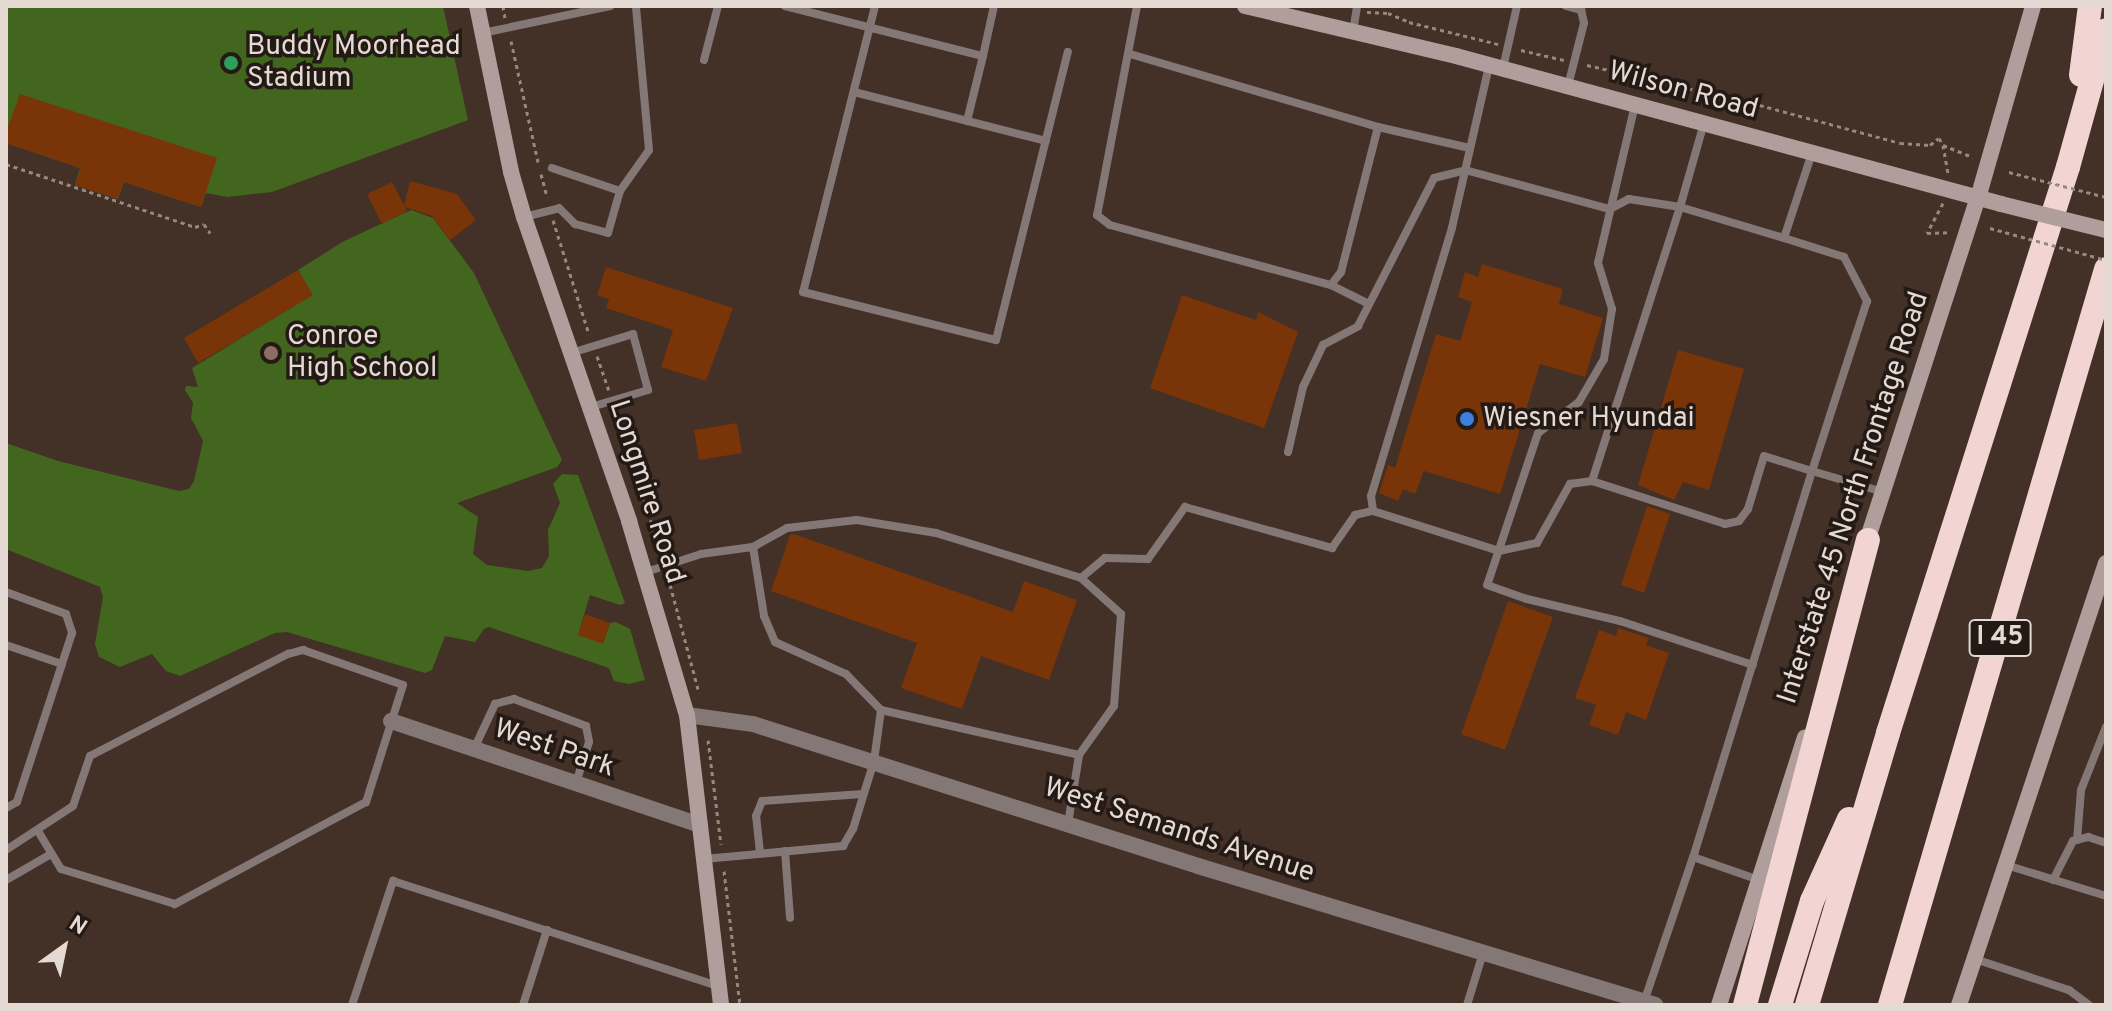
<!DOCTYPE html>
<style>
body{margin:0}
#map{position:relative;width:2112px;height:1011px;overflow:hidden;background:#433027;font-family:Overpass,sans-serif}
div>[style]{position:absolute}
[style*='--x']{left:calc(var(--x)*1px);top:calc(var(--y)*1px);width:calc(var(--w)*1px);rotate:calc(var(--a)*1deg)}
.green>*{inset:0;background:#43661f}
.building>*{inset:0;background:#793408}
.path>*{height:3px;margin-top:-1.5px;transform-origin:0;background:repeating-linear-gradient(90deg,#96877f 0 4px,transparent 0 8px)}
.lane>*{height:8px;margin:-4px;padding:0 4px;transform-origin:4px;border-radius:4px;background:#847877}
.street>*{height:16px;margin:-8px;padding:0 8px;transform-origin:8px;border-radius:8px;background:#847877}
.secondary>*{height:16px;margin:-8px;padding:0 8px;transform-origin:8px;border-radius:8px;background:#b09e9c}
.highway>*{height:24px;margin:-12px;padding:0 12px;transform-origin:12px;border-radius:12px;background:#f2d5d3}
.path-bridge>*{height:3px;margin-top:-1.5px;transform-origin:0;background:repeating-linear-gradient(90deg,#96877f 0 4px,transparent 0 8px)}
.secondary-bridge>*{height:16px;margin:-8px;padding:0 8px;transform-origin:8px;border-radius:8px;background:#b09e9c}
.dots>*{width:22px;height:22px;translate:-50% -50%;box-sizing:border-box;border:4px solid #231a16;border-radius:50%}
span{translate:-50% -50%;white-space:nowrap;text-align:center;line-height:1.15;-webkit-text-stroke:7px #231a16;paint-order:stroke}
.shield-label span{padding:2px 6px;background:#231a16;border:2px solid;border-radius:6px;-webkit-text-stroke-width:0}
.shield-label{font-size:26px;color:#e5d9d3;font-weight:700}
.poi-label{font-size:28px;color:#e5d9d3}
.left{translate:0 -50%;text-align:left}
.street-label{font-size:28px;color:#e5d9d3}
.frame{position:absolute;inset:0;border:8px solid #e5d9d3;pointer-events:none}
.north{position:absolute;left:24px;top:907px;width:80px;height:80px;-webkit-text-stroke:6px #231a16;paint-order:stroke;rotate:33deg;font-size:22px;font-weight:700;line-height:32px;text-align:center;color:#e5d9d3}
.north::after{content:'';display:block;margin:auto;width:28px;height:36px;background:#e5d9d3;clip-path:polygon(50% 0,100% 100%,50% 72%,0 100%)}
</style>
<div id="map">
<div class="green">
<div style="clip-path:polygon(6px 6px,443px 6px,468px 120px,272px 192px,227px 197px,206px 193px,201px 207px,124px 182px,118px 199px,75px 185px,80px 168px,6px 143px)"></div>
<div style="clip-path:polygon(411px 210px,433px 218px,474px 273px,562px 460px,557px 467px,457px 503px,478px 517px,473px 554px,487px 565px,528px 571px,542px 568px,549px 556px,548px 530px,560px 503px,553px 484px,562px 474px,578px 475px,625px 603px,620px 605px,590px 595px,578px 635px,603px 643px,610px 623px,616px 622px,630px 629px,645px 680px,629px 684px,614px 681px,609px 668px,489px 627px,484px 629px,475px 642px,445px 636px,432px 670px,425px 673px,287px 632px,275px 633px,180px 676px,166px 671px,152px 654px,120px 667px,99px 657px,95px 644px,103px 597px,100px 587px,6px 549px,6px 443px,58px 461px,179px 491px,189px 489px,194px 481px,203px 441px,191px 418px,193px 403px,185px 390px,186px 386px,198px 387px,192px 368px,312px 295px,298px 270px,344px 241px)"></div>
</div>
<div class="building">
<div style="clip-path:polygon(20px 94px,217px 158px,201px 207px,124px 182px,118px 199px,75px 185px,81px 168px,6px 143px,6px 132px)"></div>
<div style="clip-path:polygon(410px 181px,457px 194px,476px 220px,450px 240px,432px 216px,405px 207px,407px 211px,382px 224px,367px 194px,392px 182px,404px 205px)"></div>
<div style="clip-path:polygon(1482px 264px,1563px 289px,1559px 304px,1603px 318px,1585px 377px,1540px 364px,1500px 494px,1424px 471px,1415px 494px,1403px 489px,1398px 501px,1379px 493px,1388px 465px,1395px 468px,1436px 334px,1460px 341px,1472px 302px,1458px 297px,1465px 272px,1478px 277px)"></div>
<div style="clip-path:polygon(606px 267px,733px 308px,706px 381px,661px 367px,673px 330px,606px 308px,609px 299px,597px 295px)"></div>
<div style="clip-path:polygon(298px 270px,313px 295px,198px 363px,184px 338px)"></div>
<div style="clip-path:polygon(1182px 295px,1256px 320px,1258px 312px,1298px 332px,1264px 428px,1150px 388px)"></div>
<div style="clip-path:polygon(1678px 350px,1744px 369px,1709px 490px,1683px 482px,1674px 500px,1638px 485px)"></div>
<div style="clip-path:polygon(737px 423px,742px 453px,699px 460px,694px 430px)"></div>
<div style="clip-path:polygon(1647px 506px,1670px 514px,1644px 593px,1621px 585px)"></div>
<div style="clip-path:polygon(794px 534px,1013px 612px,1024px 581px,1077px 600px,1049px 680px,981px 656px,962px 709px,901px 688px,917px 643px,771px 591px,790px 535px)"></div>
<div style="clip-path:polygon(1508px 601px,1553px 617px,1505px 750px,1461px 734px)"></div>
<div style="clip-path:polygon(585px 614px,610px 623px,603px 644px,578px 635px)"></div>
<div style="clip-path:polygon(1618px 628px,1649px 638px,1646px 645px,1669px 653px,1646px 720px,1626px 712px,1618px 735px,1589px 725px,1596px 705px,1575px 698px,1599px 630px,1616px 636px)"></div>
</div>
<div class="path">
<div style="--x:503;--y:6;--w:12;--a:81"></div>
<div style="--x:1367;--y:12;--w:21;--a:3"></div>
<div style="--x:1388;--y:13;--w:23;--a:23"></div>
<div style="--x:1409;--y:22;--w:92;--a:13.9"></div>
<div style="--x:511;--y:41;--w:128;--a:77.4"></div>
<div style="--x:1521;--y:50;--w:44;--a:13.1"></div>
<div style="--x:1587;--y:65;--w:169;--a:13"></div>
<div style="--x:1752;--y:103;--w:153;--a:15.1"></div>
<div style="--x:1900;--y:143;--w:30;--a:4"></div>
<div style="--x:1930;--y:145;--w:11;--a:-38"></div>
<div style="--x:1939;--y:138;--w:8;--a:60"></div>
<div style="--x:1943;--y:145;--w:32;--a:22"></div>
<div style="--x:1943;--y:145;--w:28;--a:80"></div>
<div style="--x:6;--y:164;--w:199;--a:18.4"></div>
<div style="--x:195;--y:227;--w:9;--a:-18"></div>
<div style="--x:204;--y:224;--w:11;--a:56"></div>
<div style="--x:541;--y:174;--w:24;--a:75"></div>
<div style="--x:1943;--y:203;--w:34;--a:118"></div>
<div style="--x:1927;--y:233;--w:23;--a:-2"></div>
<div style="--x:553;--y:220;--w:120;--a:72.5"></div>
<div style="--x:597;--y:356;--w:36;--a:71"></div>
<div style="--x:617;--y:413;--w:148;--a:72.7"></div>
<div style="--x:668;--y:577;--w:120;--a:75"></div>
<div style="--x:708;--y:740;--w:105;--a:82.9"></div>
<div style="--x:724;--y:871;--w:135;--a:83.2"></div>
</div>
<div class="lane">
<div style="--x:785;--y:6;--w:204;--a:14.2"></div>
<div style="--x:983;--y:56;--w:67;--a:103.8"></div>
<div style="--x:875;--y:6;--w:295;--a:104.1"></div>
<div style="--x:803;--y:292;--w:199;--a:14"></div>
<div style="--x:996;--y:340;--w:297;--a:-76"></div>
<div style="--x:1137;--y:6;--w:213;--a:100.8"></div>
<div style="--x:1097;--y:215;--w:16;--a:38"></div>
<div style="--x:1110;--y:225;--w:229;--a:15.2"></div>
<div style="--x:1331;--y:285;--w:42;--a:26.6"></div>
<div style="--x:1566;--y:6;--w:16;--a:15"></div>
<div style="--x:1581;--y:10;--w:13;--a:77"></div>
<div style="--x:1584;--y:23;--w:65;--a:104.3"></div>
<div style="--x:1353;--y:32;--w:26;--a:-81"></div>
<div style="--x:483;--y:33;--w:130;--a:-12"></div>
<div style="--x:1130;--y:54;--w:259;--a:16.4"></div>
<div style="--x:1378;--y:127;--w:150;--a:104.3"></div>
<div style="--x:1341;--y:272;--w:16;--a:128"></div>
<div style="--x:983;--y:56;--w:51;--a:-77.6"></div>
<div style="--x:704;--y:60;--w:56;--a:-75.5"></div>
<div style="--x:1489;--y:66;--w:166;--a:102.9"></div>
<div style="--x:1452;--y:228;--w:280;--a:106.8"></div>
<div style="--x:1371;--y:496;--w:15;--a:82"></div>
<div style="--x:1373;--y:511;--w:132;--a:17.6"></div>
<div style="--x:1499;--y:551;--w:39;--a:-12"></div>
<div style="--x:1537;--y:543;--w:68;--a:-60.8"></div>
<div style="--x:1570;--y:484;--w:22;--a:-8"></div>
<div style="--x:1503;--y:68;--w:64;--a:-77.3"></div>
<div style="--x:854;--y:92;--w:198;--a:14.3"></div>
<div style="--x:1635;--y:105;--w:162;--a:103.2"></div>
<div style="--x:1598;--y:263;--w:48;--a:73.1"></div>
<div style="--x:1612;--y:309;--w:51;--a:99.1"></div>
<div style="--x:1604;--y:359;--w:50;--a:120.2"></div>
<div style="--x:1579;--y:402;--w:51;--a:142.9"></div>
<div style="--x:1538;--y:433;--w:160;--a:108.5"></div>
<div style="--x:1487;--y:585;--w:42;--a:19.3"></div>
<div style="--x:1527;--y:599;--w:96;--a:13.3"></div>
<div style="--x:1620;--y:621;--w:140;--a:18.3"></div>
<div style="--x:1704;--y:123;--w:87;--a:105.9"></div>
<div style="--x:1680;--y:207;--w:109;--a:16.6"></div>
<div style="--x:1784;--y:238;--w:89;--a:-71.8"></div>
<div style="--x:1378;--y:127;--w:94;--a:12.9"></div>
<div style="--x:620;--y:191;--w:50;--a:-54.7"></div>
<div style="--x:649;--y:150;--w:145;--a:-95.2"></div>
<div style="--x:524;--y:217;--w:36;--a:-14"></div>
<div style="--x:559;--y:208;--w:23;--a:45"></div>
<div style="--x:575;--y:224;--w:34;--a:15"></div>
<div style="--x:608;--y:233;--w:44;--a:-74.1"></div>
<div style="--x:620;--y:191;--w:72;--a:-161.3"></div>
<div style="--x:1784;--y:238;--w:63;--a:17.6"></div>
<div style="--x:1844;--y:257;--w:50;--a:62.4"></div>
<div style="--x:1867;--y:301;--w:179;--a:107.9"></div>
<div style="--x:1812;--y:471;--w:74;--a:16.5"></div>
<div style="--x:571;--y:353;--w:65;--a:-17"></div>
<div style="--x:633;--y:334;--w:58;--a:75"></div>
<div style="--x:648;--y:390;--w:59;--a:163.4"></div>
<div style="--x:1288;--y:452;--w:67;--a:-77"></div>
<div style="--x:1303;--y:387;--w:47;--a:-64.5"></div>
<div style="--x:1323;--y:345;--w:40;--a:-28"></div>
<div style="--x:1358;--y:326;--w:166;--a:-62.8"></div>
<div style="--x:1434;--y:178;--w:32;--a:-14"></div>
<div style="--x:1465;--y:170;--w:150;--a:15.1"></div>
<div style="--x:1610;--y:209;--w:21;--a:-28"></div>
<div style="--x:1629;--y:199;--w:52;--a:8.9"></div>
<div style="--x:1680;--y:207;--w:288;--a:107.8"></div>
<div style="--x:1592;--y:481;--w:140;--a:17.9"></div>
<div style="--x:1725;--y:524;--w:14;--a:-12"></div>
<div style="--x:1739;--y:521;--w:15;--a:-53"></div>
<div style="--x:1748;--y:509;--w:55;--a:-73.2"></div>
<div style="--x:1764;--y:456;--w:50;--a:17.4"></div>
<div style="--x:1812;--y:471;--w:404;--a:107.1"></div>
<div style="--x:1693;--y:857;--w:70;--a:19.2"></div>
<div style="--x:753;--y:547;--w:70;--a:80.9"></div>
<div style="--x:764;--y:616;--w:28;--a:67"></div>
<div style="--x:775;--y:642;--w:78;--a:24.3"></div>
<div style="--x:846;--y:674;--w:50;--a:45.8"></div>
<div style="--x:881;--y:710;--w:203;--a:12.8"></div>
<div style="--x:1079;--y:755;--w:60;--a:-54.5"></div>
<div style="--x:1114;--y:706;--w:92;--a:-85.6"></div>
<div style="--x:1121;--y:614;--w:54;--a:-138"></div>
<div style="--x:646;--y:572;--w:58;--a:-18.1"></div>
<div style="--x:701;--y:554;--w:52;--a:-7.7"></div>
<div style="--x:753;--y:547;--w:39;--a:-29"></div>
<div style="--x:787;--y:528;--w:70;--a:-6.5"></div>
<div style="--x:857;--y:520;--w:80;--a:9.3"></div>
<div style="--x:936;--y:533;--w:152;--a:17.2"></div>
<div style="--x:1081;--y:578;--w:31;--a:-40"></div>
<div style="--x:1105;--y:558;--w:43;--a:1.3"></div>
<div style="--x:1148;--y:559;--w:64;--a:-54.6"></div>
<div style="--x:1185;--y:507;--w:153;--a:15.6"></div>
<div style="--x:1332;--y:548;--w:40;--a:-55.1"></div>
<div style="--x:1355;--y:515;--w:18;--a:-13"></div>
<div style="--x:6;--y:592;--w:64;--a:20.1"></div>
<div style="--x:66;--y:614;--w:20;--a:72"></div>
<div style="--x:72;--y:633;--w:33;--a:108"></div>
<div style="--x:6;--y:645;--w:59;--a:18.7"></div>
<div style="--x:62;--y:664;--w:145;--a:108.1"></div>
<div style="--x:17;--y:802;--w:13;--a:151"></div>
<div style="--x:474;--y:749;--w:50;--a:-65"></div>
<div style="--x:495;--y:704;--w:20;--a:-15"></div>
<div style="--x:514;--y:699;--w:77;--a:20.6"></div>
<div style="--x:586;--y:726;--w:16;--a:79"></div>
<div style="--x:589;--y:742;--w:43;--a:107.6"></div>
<div style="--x:1068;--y:824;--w:70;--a:-80.9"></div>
<div style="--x:2077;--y:840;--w:50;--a:-85.4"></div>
<div style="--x:2081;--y:790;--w:68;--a:-68.4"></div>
<div style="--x:6;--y:850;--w:80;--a:-33.3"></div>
<div style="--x:73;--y:806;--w:53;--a:-71.2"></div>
<div style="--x:90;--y:756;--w:223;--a:-27.3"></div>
<div style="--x:288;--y:654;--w:16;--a:-15"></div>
<div style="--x:303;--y:650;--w:106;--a:19.3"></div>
<div style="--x:403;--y:685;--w:123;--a:107.5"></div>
<div style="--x:366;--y:802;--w:217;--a:151.9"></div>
<div style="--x:175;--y:904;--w:119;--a:-162.9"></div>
<div style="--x:61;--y:869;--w:44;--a:-121.2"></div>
<div style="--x:785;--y:851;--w:67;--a:85.7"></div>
<div style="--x:760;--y:853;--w:37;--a:-96"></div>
<div style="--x:756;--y:816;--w:16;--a:-68"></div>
<div style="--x:762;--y:801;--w:101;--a:-4"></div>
<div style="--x:704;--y:859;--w:140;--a:-5.3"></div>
<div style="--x:843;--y:846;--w:20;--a:-60"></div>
<div style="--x:853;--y:829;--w:71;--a:-72.8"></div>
<div style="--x:874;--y:761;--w:51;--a:-82.2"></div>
<div style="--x:2006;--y:865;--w:105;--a:17.2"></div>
<div style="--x:6;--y:880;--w:52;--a:-30"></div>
<div style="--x:2053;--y:880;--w:44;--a:-62.9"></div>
<div style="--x:2073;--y:841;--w:16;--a:-15"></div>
<div style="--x:2088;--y:837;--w:19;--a:18"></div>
<div style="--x:1975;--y:959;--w:99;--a:18.3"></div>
<div style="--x:2069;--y:990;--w:25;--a:37"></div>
<div style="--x:1644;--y:1002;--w:153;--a:-71.3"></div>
<div style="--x:352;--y:1005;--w:131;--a:-71.7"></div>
<div style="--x:393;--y:881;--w:342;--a:17.9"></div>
<div style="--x:523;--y:1005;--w:79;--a:-72.3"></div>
<div style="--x:1467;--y:1005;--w:54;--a:-72.9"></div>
</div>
<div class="street">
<div style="--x:687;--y:715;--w:67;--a:7.8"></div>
<div style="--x:753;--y:724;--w:467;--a:17.7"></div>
<div style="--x:1198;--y:866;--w:478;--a:16.9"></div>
<div style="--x:391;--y:721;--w:326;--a:18.6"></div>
</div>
<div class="secondary">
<div style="--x:477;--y:6;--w:169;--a:78.4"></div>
<div style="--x:511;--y:172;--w:47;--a:73.9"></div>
<div style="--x:524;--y:217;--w:322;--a:70.9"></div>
<div style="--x:629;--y:521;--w:202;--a:73.4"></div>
<div style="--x:687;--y:715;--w:292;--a:83.3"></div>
<div style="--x:1245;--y:6;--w:217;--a:13.3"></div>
<div style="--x:1456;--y:56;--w:565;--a:15.19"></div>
<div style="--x:1865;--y:547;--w:367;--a:-72.1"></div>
<div style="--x:1978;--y:198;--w:200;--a:-74"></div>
<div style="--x:1719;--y:1005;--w:281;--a:-72.2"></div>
<div style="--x:1959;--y:1005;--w:466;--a:-71.6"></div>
</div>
<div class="highway">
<div style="--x:2081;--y:75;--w:70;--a:-82.6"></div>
<div style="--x:1745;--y:1005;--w:481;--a:-75.2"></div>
<div style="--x:1780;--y:1005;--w:109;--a:-72.9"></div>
<div style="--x:1812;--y:901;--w:90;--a:-65.7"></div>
<div style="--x:1807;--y:1005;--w:284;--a:-73.4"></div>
<div style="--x:1888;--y:733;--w:594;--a:-72.36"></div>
<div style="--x:2068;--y:167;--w:142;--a:-74.5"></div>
<div style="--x:1890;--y:1005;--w:767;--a:-73.64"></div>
</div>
<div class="path-bridge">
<div style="--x:2009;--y:172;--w:100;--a:14.5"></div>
<div style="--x:1990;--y:228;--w:120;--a:15.4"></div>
</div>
<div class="secondary-bridge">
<div style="--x:2001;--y:204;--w:108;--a:13.9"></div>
</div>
<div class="dots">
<div style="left:231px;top:63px;background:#2e9e5b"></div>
<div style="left:271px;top:353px;background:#8d6e63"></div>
<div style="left:1467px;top:419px;background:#3f7fe0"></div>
</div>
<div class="shield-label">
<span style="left:2000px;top:638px">I 45</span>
</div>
<div class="poi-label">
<span class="left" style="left:247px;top:63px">Buddy Moorhead<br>Stadium</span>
<span class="left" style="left:287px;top:353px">Conroe<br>High School</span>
<span class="left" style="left:1483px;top:419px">Wiesner Hyundai</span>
</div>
<div class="street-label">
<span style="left:1683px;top:91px;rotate:15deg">Wilson Road</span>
<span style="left:646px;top:492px;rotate:72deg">Longmire Road</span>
<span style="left:1854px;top:498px;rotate:-72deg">Interstate 45 North Frontage Road</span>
<span style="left:554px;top:749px;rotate:19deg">West Park</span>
<span style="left:1179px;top:831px;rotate:18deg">West Semands Avenue</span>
</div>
<div class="frame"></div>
<div class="north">N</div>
</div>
